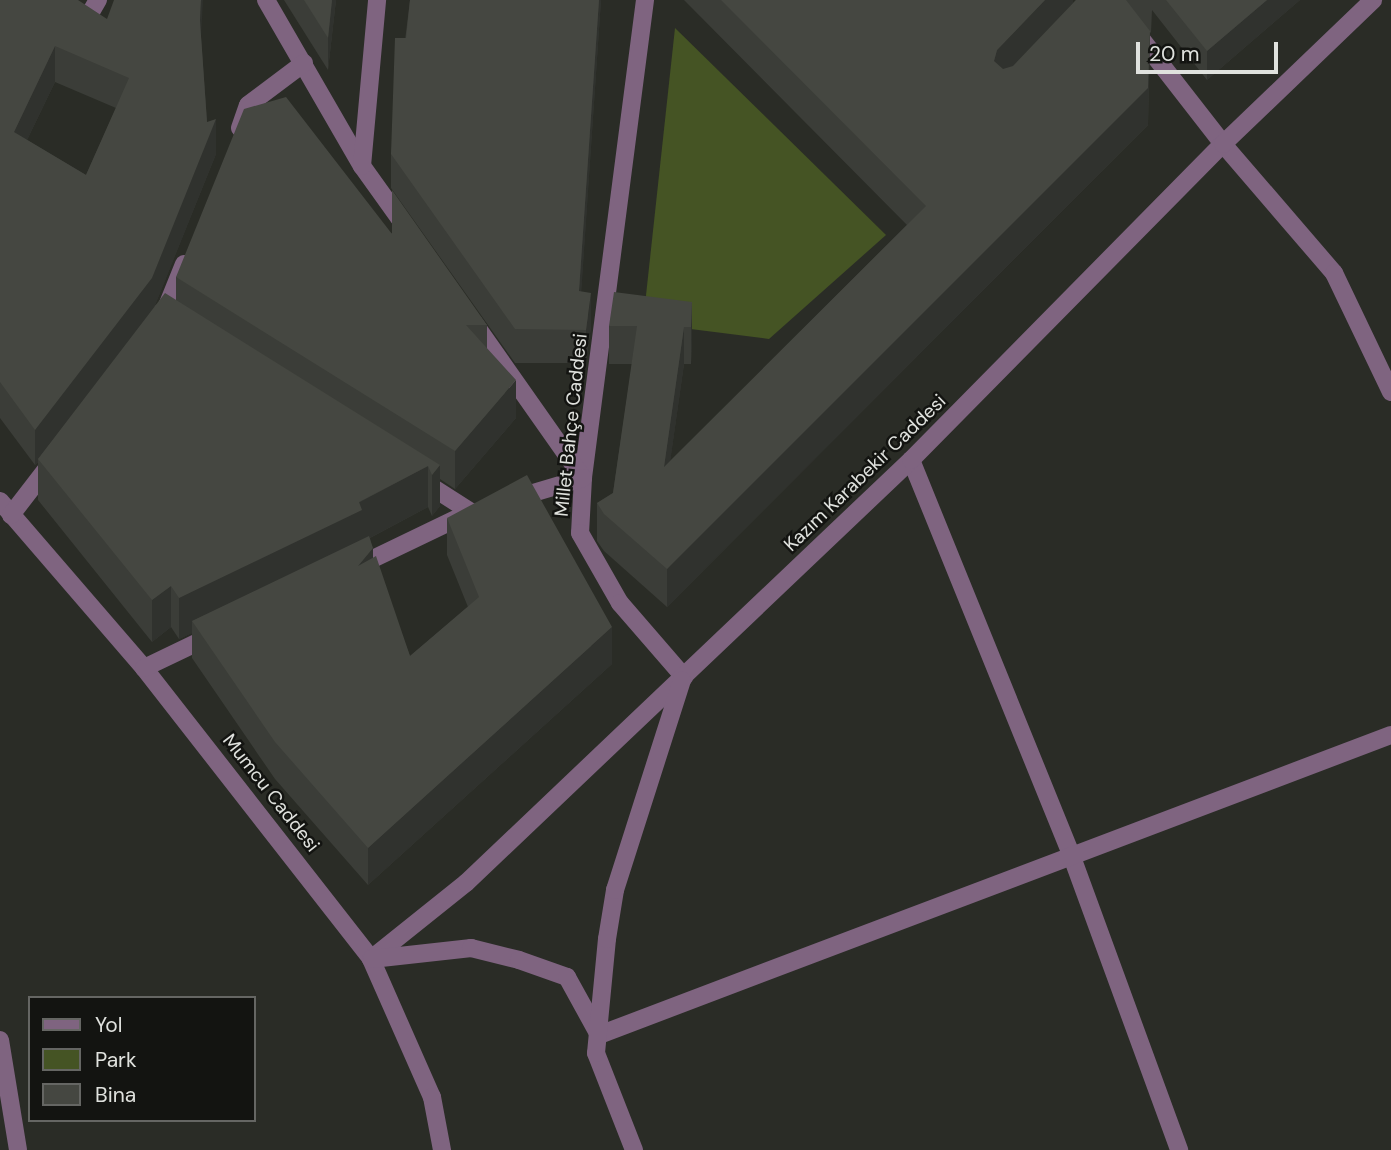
<!DOCTYPE html>
<meta charset="utf-8">
<style>
body{margin:0}
#map{position:relative;width:1391px;height:1150px;overflow:hidden;background:#2a2c26;font-family:"DM Sans",sans-serif}
div>[style]{position:absolute}
[style*='--x']{left:calc(var(--x)*1px);top:calc(var(--y)*1px);width:calc(var(--w)*1px);rotate:calc(var(--a)*1deg)}
.green>*{inset:0;background:#455424}
.minor>*{height:18px;margin:-9px;padding:0 9px;transform-origin:9px;border-radius:9px;background:#7f6480}
.wall>*{inset:0;background:#3b3d38}
.shaded-wall>*{inset:0;background:#30322e}
.building>*{inset:0;background:#454741}
span{translate:-50% -50%;white-space:nowrap;text-align:center;line-height:1.15;-webkit-text-stroke:5px #131411;paint-order:stroke}
.street-label{font-size:19px;color:#e0e2de}
.legend{position:absolute;left:28px;top:996px;width:228px;height:126px;box-sizing:border-box;background:#131411;border:2px solid #656663;margin:0;padding:9px 12px;list-style:none;font-size:21px;color:#e0e2de}
.legend li{display:flex;align-items:center;gap:14px;height:35px}
.legend b{width:35px;border:2px solid #656663}
.scale{position:absolute;left:1136px;top:42px;width:142px;height:32px;box-sizing:border-box;border:4px solid #e0e2de;border-top:0;padding-left:9px;font-size:21px;line-height:24px;white-space:nowrap;color:#e0e2de;-webkit-text-stroke:5px #131411;paint-order:stroke}
</style>
<div id="map">
<div class="green">
<div style="clip-path:polygon(675px 28px,886px 235px,769px 339px,643px 323px)"></div>
</div>
<div class="minor">
<div style="--x:55;--y:0;--w:37;--a:27"></div>
<div style="--x:88;--y:17;--w:20;--a:-60"></div>
<div style="--x:266;--y:0;--w:192;--a:60"></div>
<div style="--x:362;--y:166;--w:74;--a:54.4"></div>
<div style="--x:645;--y:0;--w:482;--a:97.4"></div>
<div style="--x:583;--y:478;--w:55;--a:93.1"></div>
<div style="--x:580;--y:533;--w:81;--a:60.3"></div>
<div style="--x:620;--y:603;--w:98;--a:49.1"></div>
<div style="--x:1111;--y:0;--w:182;--a:52.1"></div>
<div style="--x:1223;--y:144;--w:170;--a:49.3"></div>
<div style="--x:1334;--y:273;--w:132;--a:64.4"></div>
<div style="--x:240;--y:128;--w:24;--a:-71"></div>
<div style="--x:248;--y:105;--w:70;--a:-36.9"></div>
<div style="--x:362;--y:166;--w:167;--a:-84.8"></div>
<div style="--x:163;--y:316;--w:56;--a:-68"></div>
<div style="--x:474;--y:323;--w:189;--a:54.9"></div>
<div style="--x:911;--y:460;--w:428;--a:67.9"></div>
<div style="--x:1072;--y:857;--w:312;--a:69.9"></div>
<div style="--x:421;--y:480;--w:59;--a:32.6"></div>
<div style="--x:516;--y:498;--w:70;--a:-16.6"></div>
<div style="--x:0;--y:501;--w:221;--a:49.2"></div>
<div style="--x:144;--y:668;--w:369;--a:52"></div>
<div style="--x:371;--y:959;--w:151;--a:66.2"></div>
<div style="--x:432;--y:1097;--w:54;--a:79.3"></div>
<div style="--x:11;--y:515;--w:66;--a:-52.4"></div>
<div style="--x:356;--y:567;--w:122;--a:-25.7"></div>
<div style="--x:144;--y:668;--w:76;--a:-25.6"></div>
<div style="--x:371;--y:959;--w:122;--a:-38.7"></div>
<div style="--x:466;--y:883;--w:614;--a:-43.55"></div>
<div style="--x:911;--y:460;--w:444;--a:-45.4"></div>
<div style="--x:1223;--y:144;--w:208;--a:-43.8"></div>
<div style="--x:372;--y:959;--w:100;--a:-6.3"></div>
<div style="--x:471;--y:948;--w:49;--a:14"></div>
<div style="--x:519;--y:960;--w:51;--a:19.5"></div>
<div style="--x:567;--y:977;--w:66;--a:61.1"></div>
<div style="--x:599;--y:1035;--w:847;--a:-20.75"></div>
<div style="--x:0;--y:1040;--w:111;--a:80.7"></div>
<div style="--x:634;--y:1150;--w:104;--a:-111.4"></div>
<div style="--x:596;--y:1053;--w:115;--a:-84.5"></div>
<div style="--x:607;--y:939;--w:50;--a:-80.7"></div>
<div style="--x:615;--y:890;--w:220;--a:-72.3"></div>
</div>
<div class="wall">
<div style="clip-path:polygon(evenodd,0 0,107px 19px,201px 37px,207px 122px,216px 154px,155px 305px,176px 300px,176px 277px,392px 233px,487px 325px,487px 349px,516px 418px,455px 489px,440px 479px,440px 506px,432px 516px,428px 507px,370px 538px,373px 558px,410px 656px,468px 607px,447px 555px,447px 518px,612px 664px,368px 885px,275px 779px,192px 658px,192px 633px,179px 639px,171px 627px,152px 642px,38px 500px,38px 462px,35px 465px,0 418px,0 0,55px 82px,116px 108px,86px 175px,27px 140px,55px 82px)"></div>
<div style="clip-path:polygon(284px 0,336px 0,328px 70px)"></div>
<div style="clip-path:polygon(410px 0,601px 0,581px 292px,591px 326px,586px 363px,515px 363px,391px 188px,391px 154px)"></div>
<div style="clip-path:polygon(684px 0,1073px 0,1073px 3px,1076px 0,1300px 0,1207px 80px,1152px 10px,1151px 33px,1150px 32px,1148px 125px,667px 607px,604px 551px,597px 541px,597px 503px,613px 493px,632px 364px,609px 364px,609px 326px,692px 302px,692px 339px,691px 364px,684px 364px,670px 461px,907px 225px)"></div>
</div>
<div class="shaded-wall">
<div style="clip-path:polygon(201px 0,203px 0,200px 56px,200px 21px)"></div>
<div style="clip-path:polygon(332px 0,336px 0,328px 70px,328px 38px)"></div>
<div style="clip-path:polygon(599px 0,601px 0,579px 325px,579px 291px)"></div>
<div style="clip-path:polygon(1045px 0,1073px 0,1073px 7px,997px 87px,994px 61px,997px 50px)"></div>
<div style="clip-path:polygon(1267px 0,1300px 0,1207px 80px,1207px 51px)"></div>
<div style="clip-path:polygon(1150px 31px,1148px 125px,667px 607px,667px 569px)"></div>
<div style="clip-path:polygon(55px 46px,55px 82px,14px 167px,14px 132px)"></div>
<div style="clip-path:polygon(216px 119px,216px 154px,152px 313px,38px 459px,38px 462px,35px 465px,35px 430px)"></div>
<div style="clip-path:polygon(591px 293px,591px 326px,586px 363px,586px 330px)"></div>
<div style="clip-path:polygon(692px 302px,692px 339px,691px 364px,691px 327px)"></div>
<div style="clip-path:polygon(684px 327px,684px 364px,664px 505px,664px 467px)"></div>
<div style="clip-path:polygon(516px 380px,516px 418px,455px 489px,455px 451px)"></div>
<div style="clip-path:polygon(440px 465px,440px 506px,432px 516px,432px 475px)"></div>
<div style="clip-path:polygon(428px 466px,428px 507px,362px 542px,192px 621px,192px 633px,179px 639px,179px 598px)"></div>
<div style="clip-path:polygon(373px 548px,373px 585px,358px 566px)"></div>
<div style="clip-path:polygon(171px 586px,171px 627px,152px 642px,152px 600px)"></div>
<div style="clip-path:polygon(612px 627px,612px 664px,368px 885px,368px 848px)"></div>
</div>
<div class="building">
<div style="clip-path:polygon(evenodd,0 0,78px 0,107px 19px,114px 0,201px 0,200px 21px,207px 122px,216px 119px,152px 278px,35px 430px,0 382px,0 0,55px 46px,129px 78px,86px 175px,14px 132px,55px 46px)"></div>
<div style="clip-path:polygon(304px 0,332px 0,328px 38px)"></div>
<div style="clip-path:polygon(410px 0,599px 0,579px 291px,591px 293px,586px 330px,515px 329px,391px 154px,395px 38px,406px 38px)"></div>
<div style="clip-path:polygon(721px 0,1045px 0,997px 50px,994px 61px,1003px 69px,1013px 66px,1076px 0,1126px 0,1150px 31px,1148px 88px,667px 569px,604px 514px,597px 503px,613px 493px,637px 326px,609px 326px,614px 292px,692px 302px,691px 327px,684px 327px,664px 467px,926px 206px)"></div>
<div style="clip-path:polygon(1166px 0,1267px 0,1207px 51px)"></div>
<div style="clip-path:polygon(286px 97px,392px 234px,392px 190px,487px 325px,466px 325px,516px 380px,455px 451px,176px 277px,244px 109px)"></div>
<div style="clip-path:polygon(165px 293px,440px 465px,432px 475px,428px 466px,359px 502px,362px 510px,179px 598px,171px 586px,152px 600px,38px 459px)"></div>
<div style="clip-path:polygon(527px 475px,612px 627px,368px 848px,275px 742px,192px 621px,369px 536px,373px 548px,358px 566px,376px 556px,410px 656px,479px 597px,447px 518px)"></div>
</div>
<div class="street-label">
<span style="left:571px;top:425px;rotate:-84deg">Millet Bahçe Caddesi</span>
<span style="left:865px;top:473px;rotate:-44deg">Kazım Karabekir Caddesi</span>
<span style="left:271px;top:793px;rotate:52deg">Mumcu Caddesi</span>
</div>
<ul class="legend">
<li><b style="height:9px;background:#7f6480"></b>Yol</li>
<li><b style="height:19px;background:#455424"></b>Park</li>
<li><b style="height:19px;background:#454741"></b>Bina</li>
</ul>
<div class="scale">20 m</div>
</div>
